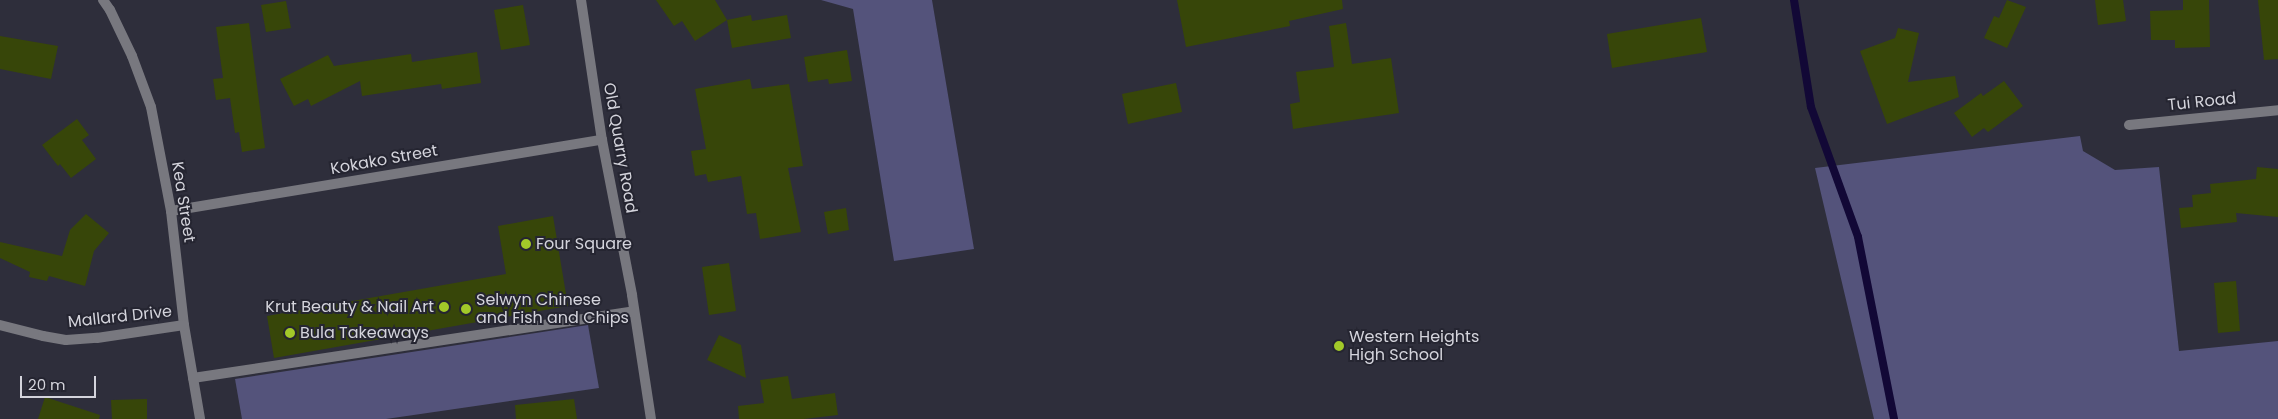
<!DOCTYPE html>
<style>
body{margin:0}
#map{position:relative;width:2278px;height:419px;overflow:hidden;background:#2e2e3b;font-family:Poppins,sans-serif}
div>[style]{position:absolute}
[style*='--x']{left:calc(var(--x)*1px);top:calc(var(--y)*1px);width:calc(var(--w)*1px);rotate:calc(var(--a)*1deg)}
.green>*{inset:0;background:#54537b}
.stream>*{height:8px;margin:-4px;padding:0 4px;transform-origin:4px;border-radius:4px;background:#120836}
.building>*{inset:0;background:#374609}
.service>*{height:10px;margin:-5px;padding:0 5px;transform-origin:5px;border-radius:5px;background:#78787f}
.minor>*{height:10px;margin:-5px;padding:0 5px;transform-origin:5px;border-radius:5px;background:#78787f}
.dots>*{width:14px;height:14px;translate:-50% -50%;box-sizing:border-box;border:2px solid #252531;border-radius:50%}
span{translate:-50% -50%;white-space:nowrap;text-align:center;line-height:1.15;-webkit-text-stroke:4px #252531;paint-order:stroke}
.street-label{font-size:16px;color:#d4d4dc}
.poi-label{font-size:16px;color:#d4d4dc}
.left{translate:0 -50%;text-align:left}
.right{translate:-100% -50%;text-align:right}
.scale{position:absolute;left:20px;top:376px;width:76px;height:22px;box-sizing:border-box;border:2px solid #d4d4dc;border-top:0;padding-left:6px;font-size:15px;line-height:18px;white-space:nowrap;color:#d4d4dc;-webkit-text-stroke:4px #252531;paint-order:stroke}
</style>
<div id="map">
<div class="green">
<div style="clip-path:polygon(821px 0,932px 0,974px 249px,894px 261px,853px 9px)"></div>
<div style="clip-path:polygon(2080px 136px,2083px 151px,2115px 170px,2159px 167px,2179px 351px,2278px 341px,2278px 419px,1874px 419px,1815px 168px)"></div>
<div style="clip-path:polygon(588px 325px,599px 388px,386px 419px,242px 419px,235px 379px)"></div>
</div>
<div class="stream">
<div style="--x:1794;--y:0;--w:108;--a:81"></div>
<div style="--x:1811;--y:107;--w:138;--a:70.1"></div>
<div style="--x:1858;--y:237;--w:186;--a:78.8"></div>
</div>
<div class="building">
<div style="clip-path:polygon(656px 0,715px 0,727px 20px,695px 41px,682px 21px,674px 26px)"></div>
<div style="clip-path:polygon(1177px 0,1342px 0,1343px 9px,1289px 21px,1290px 26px,1186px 47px)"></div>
<div style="clip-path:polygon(2007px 0,2026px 7px,2007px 48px,1984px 38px,1994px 16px,1999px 18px)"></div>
<div style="clip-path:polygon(2095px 0,2123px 0,2126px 21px,2098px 25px)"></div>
<div style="clip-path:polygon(2183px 0,2209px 0,2210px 47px,2175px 48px,2175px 40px,2151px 40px,2150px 11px,2183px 10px)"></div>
<div style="clip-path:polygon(2258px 0,2278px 0,2278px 59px,2264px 60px)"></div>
<div style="clip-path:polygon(286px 1px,291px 28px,266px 32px,261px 5px)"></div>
<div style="clip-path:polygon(523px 5px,530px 45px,501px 50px,494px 10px)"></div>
<div style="clip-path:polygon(751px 15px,752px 21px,787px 15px,791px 38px,732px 48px,727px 20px)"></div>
<div style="clip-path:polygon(1701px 18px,1707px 52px,1612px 68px,1607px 34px)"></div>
<div style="clip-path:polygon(249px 23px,265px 148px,242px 152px,239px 132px,235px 133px,230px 98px,216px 100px,213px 79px,223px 78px,216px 27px)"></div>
<div style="clip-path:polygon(1346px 23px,1352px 64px,1391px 58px,1399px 113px,1293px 129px,1290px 104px,1300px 102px,1296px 72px,1334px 67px,1329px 26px)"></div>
<div style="clip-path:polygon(1898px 28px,1919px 33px,1908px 82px,1955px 76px,1959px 97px,1887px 124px,1860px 51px,1895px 38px)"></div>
<div style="clip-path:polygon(0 36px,58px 46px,51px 79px,0 69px)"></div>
<div style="clip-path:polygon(847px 50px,852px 81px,829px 84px,828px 79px,808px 82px,804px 57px)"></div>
<div style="clip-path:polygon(477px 52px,481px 83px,442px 89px,441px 84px,362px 96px,360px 81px,311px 106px,308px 99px,294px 106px,280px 79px,328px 55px,334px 66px,411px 54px,412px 62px)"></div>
<div style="clip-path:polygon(750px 79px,752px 89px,789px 84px,803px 166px,788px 168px,801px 232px,760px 239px,756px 213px,747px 214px,741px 176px,708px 182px,706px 174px,695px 176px,691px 151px,706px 149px,695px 89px)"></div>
<div style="clip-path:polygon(2004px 81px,2023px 106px,1988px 132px,1984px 128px,1972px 137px,1954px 113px,1981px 93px,1983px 96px)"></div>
<div style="clip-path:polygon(1176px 83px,1182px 112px,1128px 124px,1122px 94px)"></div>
<div style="clip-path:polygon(77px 119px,89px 135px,82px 140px,96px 159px,71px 178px,60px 164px,58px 166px,42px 145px)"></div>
<div style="clip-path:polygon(2257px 167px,2278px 169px,2278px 217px,2236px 213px,2237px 222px,2181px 228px,2179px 208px,2193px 207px,2192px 195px,2211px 193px,2210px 184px,2256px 179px)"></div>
<div style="clip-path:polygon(846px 208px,849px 230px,828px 234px,824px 212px)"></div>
<div style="clip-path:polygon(86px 214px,109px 233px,94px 251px,85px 286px,49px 276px,47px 281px,29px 277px,30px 272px,0 258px,0 242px,62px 256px,70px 230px)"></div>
<div style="clip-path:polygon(553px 216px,568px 306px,274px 358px,267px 316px,506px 274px,498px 226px)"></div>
<div style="clip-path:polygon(729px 263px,736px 311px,709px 315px,702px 267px)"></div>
<div style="clip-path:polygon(2236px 281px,2240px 331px,2218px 333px,2214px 283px)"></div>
<div style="clip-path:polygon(719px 335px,741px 345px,746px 378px,707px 360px)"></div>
<div style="clip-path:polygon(788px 376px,792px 399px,835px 393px,838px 415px,804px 419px,739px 419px,738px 406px,764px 403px,760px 380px)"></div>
<div style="clip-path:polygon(45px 397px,100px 415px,99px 419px,38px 419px)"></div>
<div style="clip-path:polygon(147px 399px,147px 419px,112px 419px,111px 400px)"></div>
<div style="clip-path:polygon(574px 399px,577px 419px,516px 419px,515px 405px)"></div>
</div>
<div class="service">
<div style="--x:193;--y:378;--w:446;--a:-8.6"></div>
</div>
<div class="minor">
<div style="--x:103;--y:0;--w:12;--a:55"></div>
<div style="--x:110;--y:10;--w:51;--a:64.4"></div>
<div style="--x:132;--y:56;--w:54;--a:69.6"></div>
<div style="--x:151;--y:107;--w:106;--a:79.1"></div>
<div style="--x:171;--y:211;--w:115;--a:83.5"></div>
<div style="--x:184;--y:325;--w:95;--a:80.3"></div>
<div style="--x:581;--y:0;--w:142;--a:81.5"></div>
<div style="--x:602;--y:140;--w:158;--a:79"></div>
<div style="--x:632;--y:295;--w:125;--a:81.3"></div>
<div style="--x:2129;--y:125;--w:150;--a:-5.7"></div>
<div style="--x:171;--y:211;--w:437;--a:-9.4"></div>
<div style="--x:0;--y:325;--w:44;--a:14.3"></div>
<div style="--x:43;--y:336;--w:23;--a:10"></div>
<div style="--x:66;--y:340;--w:31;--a:-4"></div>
<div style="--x:97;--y:338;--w:88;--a:-8.5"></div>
</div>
<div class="dots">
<div style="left:526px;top:244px;background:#a2c929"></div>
<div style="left:444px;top:307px;background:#a2c929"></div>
<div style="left:466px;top:309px;background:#a2c929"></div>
<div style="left:290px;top:333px;background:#a2c929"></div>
<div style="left:1339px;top:346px;background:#a2c929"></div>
</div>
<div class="street-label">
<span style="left:2202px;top:102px;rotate:-6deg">Tui Road</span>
<span style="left:620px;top:148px;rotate:80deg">Old Quarry Road</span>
<span style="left:384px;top:160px;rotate:-10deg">Kokako Street</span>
<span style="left:183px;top:202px;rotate:81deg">Kea Street</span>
<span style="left:120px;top:317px;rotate:-6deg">Mallard Drive</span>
</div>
<div class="poi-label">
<span class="left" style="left:536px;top:244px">Four Square</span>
<span class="left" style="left:476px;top:309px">Selwyn Chinese<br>and Fish and Chips</span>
<span class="right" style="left:434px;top:307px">Krut Beauty &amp; Nail Art</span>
<span class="left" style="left:300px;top:333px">Bula Takeaways</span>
<span class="left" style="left:1349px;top:346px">Western Heights<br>High School</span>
</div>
<div class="scale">20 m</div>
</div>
